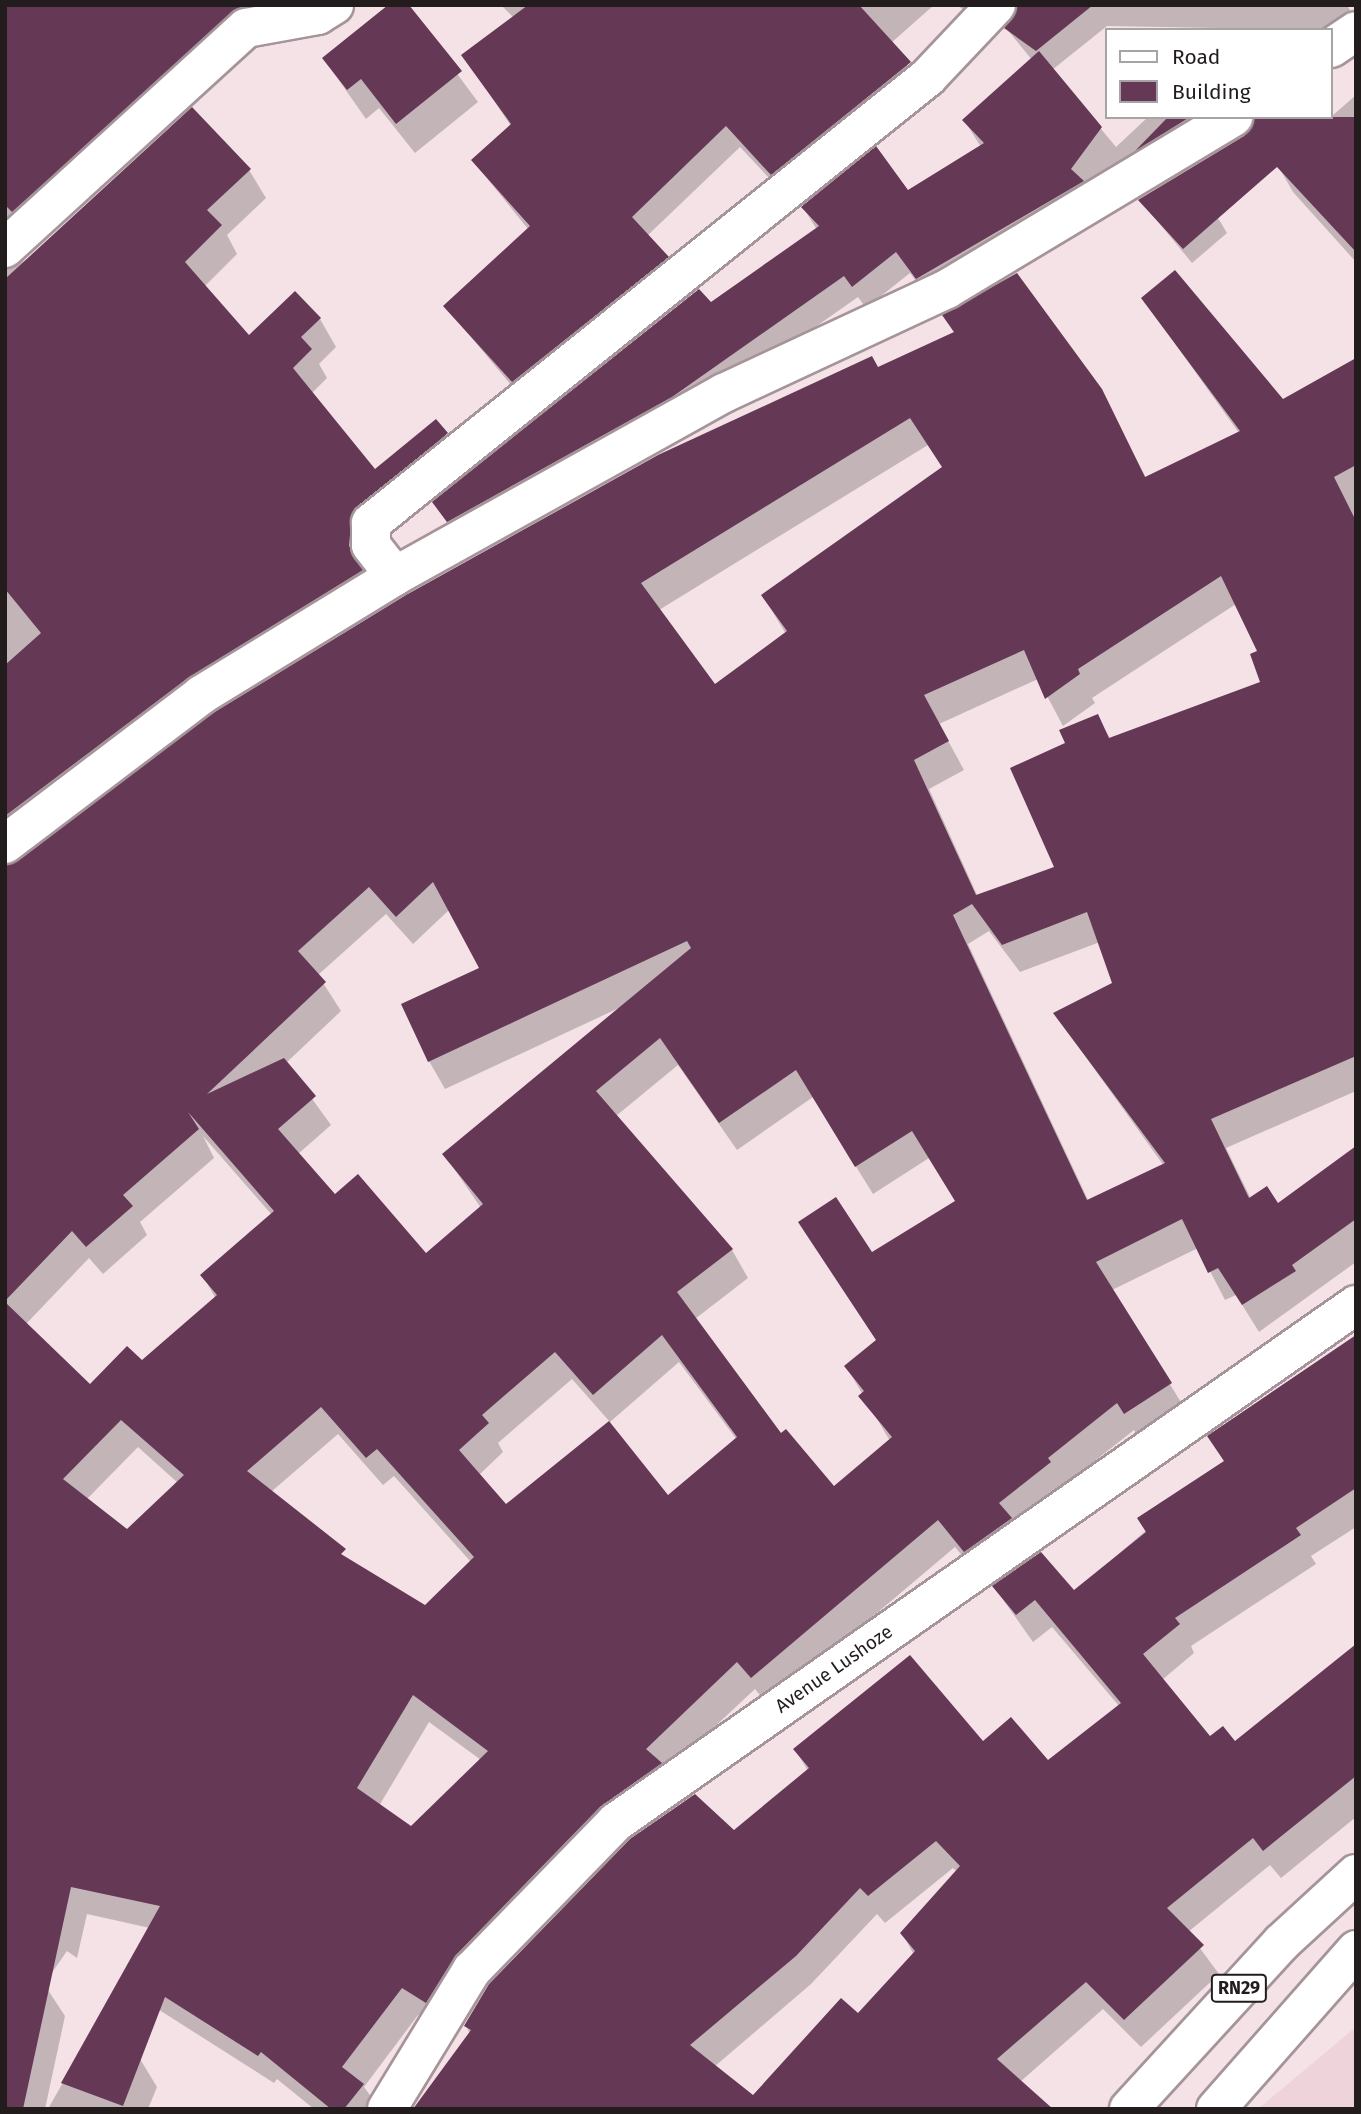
<!DOCTYPE html>
<style>
body{margin:0}
#map{position:relative;width:1361px;height:2114px;overflow:hidden;background:#f4e2e6;font-family:"Fira Sans",sans-serif}
div>[style]{position:absolute}
[style*='--x']{left:calc(var(--x)*1px);top:calc(var(--y)*1px);width:calc(var(--w)*1px);rotate:calc(var(--a)*1deg)}
.built>*{inset:0;background:#eed3da}
.shadow>*{inset:0;background:#0003}
.stream>*{height:14px;margin:-7px;padding:0 7px;transform-origin:7px;border-radius:7px;background:#deb7e6}
.building>*{inset:0;background:#653856}
.roads{filter:drop-shadow(2px 0 #a59499) drop-shadow(-2px 0 #a59499) drop-shadow(0 2px #a59499) drop-shadow(0 -2px #a59499)}
.minor>*{height:38px;margin:-19px;padding:0 19px;transform-origin:19px;border-radius:19px;background:#fff}
.primary>*{height:38px;margin:-19px;padding:0 19px;transform-origin:19px;border-radius:19px;background:#fff}
span{translate:-50% -50%;white-space:nowrap;text-align:center;line-height:1.15;-webkit-text-stroke:7px #fff;paint-order:stroke}
.shield-label span{padding:2px 5px;background:#fff;border:2px solid;border-radius:5px;-webkit-text-stroke-width:0}
.shield-label{font-size:18px;color:#221c1d;font-weight:700}
.street-label{font-size:19px;color:#221c1d}
.frame{position:absolute;inset:0;border:7px solid #221c1d;pointer-events:none}
.legend{position:absolute;left:1105px;top:28px;width:228px;height:91px;box-sizing:border-box;background:#fff;border:2px solid #a7a4a5;margin:0;padding:9px 12px;list-style:none;font-size:21px;color:#221c1d}
.legend li{display:flex;align-items:center;gap:14px;height:35px}
.legend b{width:35px;border:2px solid #a7a4a5}
</style>
<div id="map">
<div class="built">
<div style="clip-path:polygon(1356px 2027px,1356px 2109px,1258px 2109px)"></div>
</div>
<div class="shadow">
<div style="clip-path:polygon(5px 5px,313px 5px,283px 16px,5px 262px)"></div>
<div style="clip-path:polygon(406px 5px,478px 102px,415px 153px,379px 108px,366px 119px,324px 59px)"></div>
<div style="clip-path:polygon(501px 5px,934px 5px,891px 43px,923px 85px,785px 195px,740px 147px,647px 236px,680px 279px,526px 403px,445px 306px,528px 229px,473px 161px,511px 126px,463px 55px,514px 18px)"></div>
<div style="clip-path:polygon(957px 5px,1347px 5px,1356px 21px,1331px 30px,1107px 26px,1052px 70px,1116px 147px,1148px 117px,1268px 117px,1261px 124px,1235px 120px,930px 300px,910px 273px,866px 308px,858px 297px,684px 419px,461px 543px,434px 503px,817px 230px,803px 207px,908px 192px,981px 147px,964px 120px,1032px 60px,1006px 28px,1020px 9px,1002px 6px,982px 23px)"></div>
<div style="clip-path:polygon(1356px 95px,1356px 262px,1293px 192px,1277px 164px)"></div>
<div style="clip-path:polygon(249px 170px,266px 198px,227px 235px,237px 254px,205px 286px,249px 337px,320px 319px,336px 347px,319px 364px,327px 378px,311px 394px,374px 471px,436px 421px,463px 462px,367px 542px,364px 576px,5px 860px,5px 269px)"></div>
<div style="clip-path:polygon(1140px 200px,1218px 218px,1227px 233px,1192px 263px)"></div>
<div style="clip-path:polygon(evenodd,1143px 299px,1283px 401px,1356px 360px,1356px 1091px,1226px 1148px,1251px 1199px,1278px 1205px,1356px 1150px,1356px 1262px,1259px 1332px,1236px 1295px,1225px 1300px,1198px 1248px,1112px 1290px,1187px 1412px,1141px 1441px,1134px 1430px,1063px 1486px,1066px 1491px,981px 1579px,955px 1547px,768px 1705px,755px 1689px,665px 1773px,443px 2030px,418px 2015px,364px 2087px,380px 2109px,314px 2109px,277px 2079px,274px 2083px,142px 1999px,150px 1928px,87px 1914px,77px 1958px,67px 1951px,44px 1984px,65px 2016px,45px 2109px,5px 2109px,5px 865px,878px 369px,955px 334px,944px 316px,1101px 391px,1146px 478px,1239px 433px,1143px 299px,928px 445px,943px 468px,763px 596px,786px 634px,715px 686px,659px 610px,928px 445px,1143px 299px,1236px 604px,1260px 652px,1263px 683px,1111px 740px,1097px 716px,1067px 744px,1057px 868px,978px 897px,929px 789px,964px 770px,939px 724px,1038px 679px,1063px 726px,1095px 703px,1092px 698px,1236px 604px,1143px 299px,450px 909px,482px 969px,429px 1061px,445px 1089px,619px 1008px,444px 1154px,481px 1208px,425px 1255px,334px 1197px,298px 1154px,331px 1125px,286px 1063px,341px 1011px,318px 975px,386px 914px,413px 944px,450px 909px,1143px 299px,989px 931px,1020px 972px,1100px 942px,1114px 983px,1055px 1014px,1164px 1166px,1089px 1202px,968px 944px,989px 931px,1143px 299px,678px 1065px,737px 1150px,813px 1097px,873px 1194px,929px 1158px,956px 1202px,872px 1254px,801px 1223px,877px 1341px,846px 1366px,890px 1441px,833px 1488px,781px 1436px,695px 1319px,748px 1278px,732px 1250px,616px 1116px,678px 1065px,1143px 299px,203px 1136px,272px 1215px,203px 1276px,216px 1299px,142px 1363px,90px 1386px,26px 1324px,89px 1258px,103px 1274px,147px 1235px,140px 1222px,214px 1158px,203px 1136px,1143px 299px,679px 1362px,737px 1440px,668px 1498px,506px 1506px,479px 1475px,503px 1452px,498px 1443px,572px 1379px,610px 1422px,679px 1362px,1143px 299px,338px 1434px,383px 1485px,394px 1476px,471px 1562px,425px 1607px,351px 1563px,271px 1492px,338px 1434px,1143px 299px,138px 1447px,178px 1483px,127px 1531px,87px 1499px,138px 1447px,1143px 299px,429px 1722px,481px 1760px,411px 1828px,379px 1806px,429px 1722px)"></div>
<div style="clip-path:polygon(evenodd,1356px 1338px,1356px 1527px,1311px 1556px,1316px 1564px,1191px 1646px,1194px 1653px,1162px 1680px,1209px 1739px,1235px 1743px,1356px 1647px,1356px 1817px,1281px 1878px,1270px 1865px,1188px 1932px,1219px 1974px,1141px 2047px,1103px 2009px,1020px 2082px,1050px 2109px,414px 2109px,470px 2034px,466px 2026px,734px 1833px,808px 1771px,795px 1749px,983px 1743px,1047px 1763px,1119px 1706px,1052px 1627px,1033px 1642px,994px 1587px,1074px 1592px,1225px 1463px,1209px 1436px,1356px 1338px,953px 1868px,957px 1872px,902px 1933px,914px 1955px,858px 2015px,753px 2098px,714px 2067px,811px 1984px,877px 1914px,885px 1923px,953px 1868px)"></div>
<div style="clip-path:polygon(96px 2024px,140px 2059px,157px 2087px,148px 2109px,48px 2109px)"></div>
</div>
<div class="stream">
<div style="--x:154;--y:709;--w:74;--a:-39.5"></div>
</div>
<div class="building">
<div style="clip-path:polygon(5px 5px,245px 5px,12px 212px,5px 205px)"></div>
<div style="clip-path:polygon(388px 5px,409px 5px,462px 71px,396px 124px,361px 79px,347px 90px,322px 58px)"></div>
<div style="clip-path:polygon(528px 5px,859px 5px,911px 62px,771px 175px,726px 126px,632px 217px,669px 257px,512px 382px,443px 306px,530px 226px,471px 160px,511px 124px,461px 55px)"></div>
<div style="clip-path:polygon(1017px 5px,1093px 5px,1036px 51px,1004px 28px)"></div>
<div style="clip-path:polygon(1039px 51px,1102px 127px,1071px 169px,1084px 181px,916px 279px,896px 252px,852px 287px,844px 276px,672px 397px,447px 522px,432px 502px,699px 289px,711px 302px,819px 226px,801px 207px,876px 146px,908px 190px,984px 143px,962px 120px)"></div>
<div style="clip-path:polygon(192px 107px,251px 169px,207px 210px,222px 225px,185px 262px,249px 335px,295px 291px,321px 318px,301px 337px,312px 349px,293px 368px,375px 469px,436px 419px,448px 433px,352px 513px,349px 546px,363px 570px,188px 678px,5px 816px,5px 665px,41px 633px,5px 589px,5px 279px)"></div>
<div style="clip-path:polygon(1168px 117px,1190px 117px,1135px 151px)"></div>
<div style="clip-path:polygon(1255px 117px,1356px 117px,1356px 252px,1277px 167px,1183px 249px,1138px 200px,1244px 136px)"></div>
<div style="clip-path:polygon(evenodd,1175px 270px,1283px 399px,1356px 358px,1356px 465px,1334px 477px,1356px 521px,1356px 1056px,1211px 1119px,1249px 1198px,1267px 1186px,1278px 1203px,1356px 1146px,1356px 1219px,1292px 1265px,1296px 1271px,1242px 1305px,1218px 1268px,1208px 1273px,1182px 1219px,1096px 1262px,1172px 1383px,1124px 1414px,1117px 1403px,1048px 1458px,1051px 1462px,999px 1503px,1012px 1518px,964px 1552px,938px 1520px,751px 1678px,737px 1662px,646px 1749px,662px 1763px,600px 1807px,456px 1955px,426px 2003px,402px 1988px,342px 2067px,364px 2084px,344px 2109px,331px 2109px,261px 2052px,258px 2056px,165px 1997px,123px 2106px,61px 2083px,160px 1906px,71px 1887px,23px 2109px,5px 2109px,5px 1302px,90px 1384px,127px 1346px,142px 1360px,217px 1295px,200px 1275px,274px 1211px,188px 1112px,199px 1129px,123px 1195px,133px 1206px,86px 1247px,72px 1231px,5px 1301px,5px 865px,213px 713px,406px 595px,658px 455px,872px 356px,878px 367px,954px 332px,942px 315px,1017px 273px,1102px 389px,1145px 477px,1240px 431px,1141px 298px,1175px 270px,910px 418px,942px 467px,761px 595px,787px 631px,715px 684px,641px 583px,910px 418px,1175px 270px,1221px 576px,1257px 651px,1250px 654px,1260px 682px,1109px 738px,1098px 714px,1059px 730px,1065px 743px,1010px 768px,1054px 867px,976px 895px,914px 760px,949px 741px,924px 695px,1024px 650px,1045px 699px,1080px 674px,1078px 669px,1221px 576px,1175px 270px,433px 882px,479px 968px,401px 1004px,428px 1062px,687px 941px,691px 948px,442px 1154px,483px 1204px,426px 1253px,358px 1174px,335px 1194px,278px 1129px,316px 1096px,284px 1058px,207px 1094px,326px 982px,298px 951px,369px 887px,396px 917px,433px 882px,1175px 270px,972px 904px,1002px 945px,1087px 912px,1112px 983px,1053px 1013px,1165px 1163px,1087px 1200px,953px 915px,972px 904px,1175px 270px,660px 1038px,719px 1123px,796px 1070px,855px 1167px,912px 1131px,955px 1201px,872px 1252px,836px 1197px,798px 1222px,876px 1340px,844px 1366px,864px 1391px,858px 1396px,892px 1437px,834px 1486px,786px 1429px,781px 1433px,677px 1292px,733px 1249px,596px 1091px,660px 1038px,1175px 270px,662px 1335px,737px 1437px,668px 1495px,609px 1421px,506px 1504px,459px 1450px,489px 1423px,482px 1415px,555px 1352px,593px 1395px,662px 1335px,1175px 270px,321px 1407px,366px 1458px,377px 1449px,474px 1557px,425px 1605px,341px 1554px,346px 1549px,247px 1471px,321px 1407px,1175px 270px,121px 1420px,184px 1475px,127px 1529px,63px 1479px,121px 1420px,1175px 270px,413px 1695px,488px 1751px,411px 1826px,357px 1788px,413px 1695px)"></div>
<div style="clip-path:polygon(evenodd,1356px 1335px,1356px 1488px,1296px 1528px,1301px 1535px,1175px 1618px,1180px 1624px,1143px 1654px,1210px 1736px,1223px 1726px,1235px 1741px,1356px 1644px,1356px 1776px,1263px 1851px,1253px 1838px,1167px 1908px,1204px 1945px,1124px 2020px,1086px 1982px,997px 2059px,1053px 2109px,413px 2109px,471px 2030px,464px 2026px,489px 1984px,630px 1839px,695px 1794px,734px 1830px,809px 1768px,793px 1749px,910px 1655px,983px 1741px,1011px 1717px,1048px 1760px,1121px 1703px,1035px 1600px,1016px 1615px,992px 1586px,1041px 1552px,1074px 1590px,1146px 1532px,1137px 1518px,1224px 1461px,1207px 1436px,1356px 1335px,936px 1841px,960px 1866px,900px 1933px,915px 1951px,858px 2013px,841px 1998px,753px 2095px,690px 2045px,796px 1956px,860px 1888px,868px 1896px,936px 1841px)"></div>
</div>
<div class="roads">
<div class="minor">
<div style="--x:1331;--y:48;--w:30;--a:-34"></div>
<div style="--x:5;--y:248;--w:326;--a:-42.4"></div>
<div style="--x:246;--y:28;--w:73;--a:-10.2"></div>
<div style="--x:318;--y:15;--w:19;--a:-32"></div>
<div style="--x:395;--y:576;--w:376;--a:-29.1"></div>
<div style="--x:724;--y:393;--w:246;--a:-25"></div>
<div style="--x:947;--y:289;--w:334;--a:-31"></div>
<div style="--x:5;--y:844;--w:246;--a:-37.2"></div>
<div style="--x:201;--y:695;--w:228;--a:-31.5"></div>
<div style="--x:395;--y:576;--w:39;--a:-128"></div>
<div style="--x:371;--y:545;--w:22;--a:-90"></div>
<div style="--x:371;--y:523;--w:714;--a:-38.68"></div>
<div style="--x:928;--y:77;--w:99;--a:-46.6"></div>
<div style="--x:387;--y:2109;--w:163;--a:-58.6"></div>
<div style="--x:472;--y:1970;--w:206;--a:-45.8"></div>
<div style="--x:616;--y:1822;--w:903;--a:-34.94"></div>
</div>
<div class="primary">
<div style="--x:1129;--y:2109;--w:225;--a:-47.5"></div>
<div style="--x:1281;--y:1943;--w:102;--a:-42.6"></div>
<div style="--x:1216;--y:2109;--w:212;--a:-48.6"></div>
</div>
</div>
<div class="shield-label">
<span style="left:1239px;top:1988px">RN29</span>
</div>
<div class="street-label">
<span style="left:834px;top:1669px;rotate:-35deg">Avenue Lushoze</span>
</div>
<div class="frame"></div>
<ul class="legend">
<li><b style="height:9px;background:#fff"></b>Road</li>
<li><b style="height:19px;background:#653856"></b>Building</li>
</ul>
</div>
